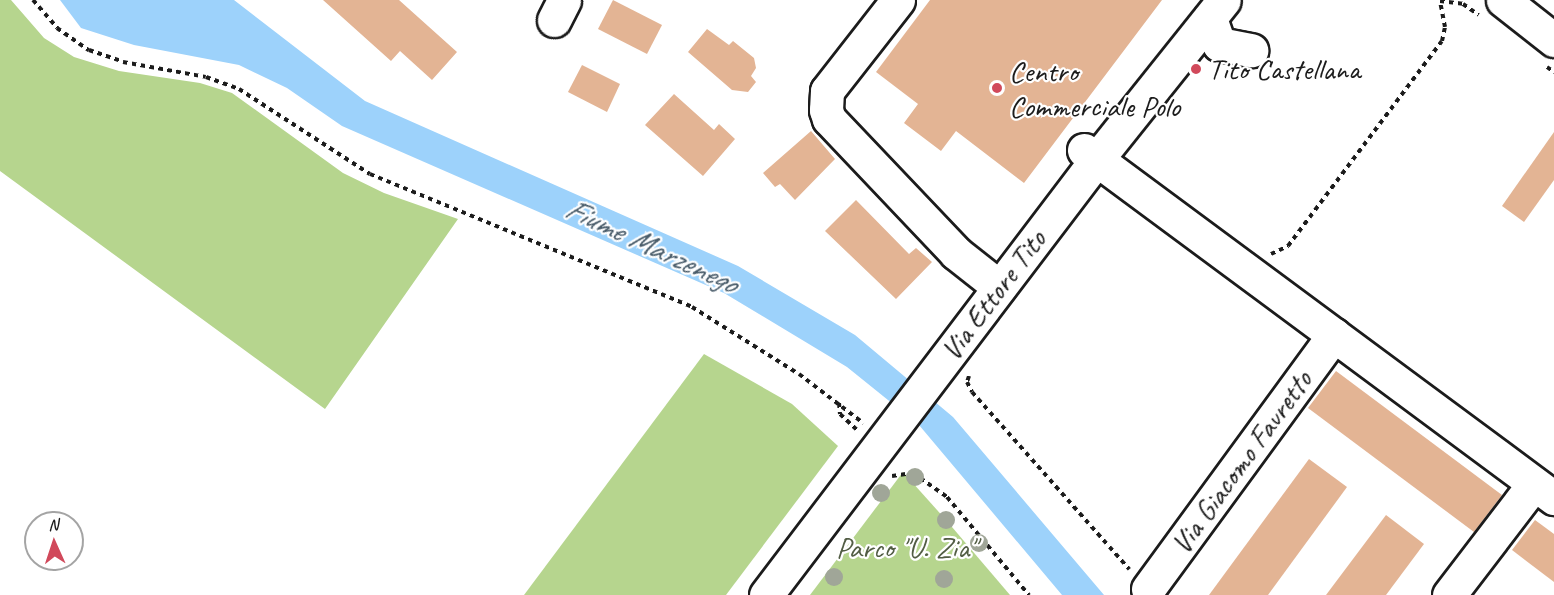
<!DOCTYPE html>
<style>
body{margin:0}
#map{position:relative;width:1554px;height:595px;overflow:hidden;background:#fff;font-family:Caveat,sans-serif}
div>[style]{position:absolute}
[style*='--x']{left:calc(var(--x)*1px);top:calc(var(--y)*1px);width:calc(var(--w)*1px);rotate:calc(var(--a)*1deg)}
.green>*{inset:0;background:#b6d58e}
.water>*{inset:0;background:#9dd2fb}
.building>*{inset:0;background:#e3b494}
.path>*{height:4px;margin-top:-2px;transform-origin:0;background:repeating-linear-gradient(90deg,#1c1c1c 0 4.5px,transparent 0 9px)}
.roads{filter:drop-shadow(2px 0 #1c1c1c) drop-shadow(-2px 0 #1c1c1c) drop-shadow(0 2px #1c1c1c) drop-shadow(0 -2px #1c1c1c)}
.minor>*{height:33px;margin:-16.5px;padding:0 16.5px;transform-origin:16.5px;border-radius:16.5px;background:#fff}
.trees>*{width:18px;height:18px;margin:-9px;border-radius:50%;background:#a0a698}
.dots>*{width:16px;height:16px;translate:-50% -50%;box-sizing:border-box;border:3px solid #fff;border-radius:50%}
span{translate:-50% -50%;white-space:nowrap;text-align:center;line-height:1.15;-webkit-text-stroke:4.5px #fff;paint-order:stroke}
.poi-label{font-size:30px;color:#1c1c1c}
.left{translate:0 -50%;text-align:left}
.street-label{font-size:30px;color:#1c1c1c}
.park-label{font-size:30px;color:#525d44}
.water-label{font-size:32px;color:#495c6a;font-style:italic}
.north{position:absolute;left:24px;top:511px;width:60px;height:60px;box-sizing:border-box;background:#fff;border:2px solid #a4a4a4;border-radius:50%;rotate:357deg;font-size:16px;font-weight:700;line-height:24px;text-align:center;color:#1c1c1c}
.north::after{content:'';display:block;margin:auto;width:21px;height:27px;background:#d1495b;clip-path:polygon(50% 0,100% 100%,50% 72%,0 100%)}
</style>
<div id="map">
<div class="green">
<div style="clip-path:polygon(0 0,11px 0,44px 38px,74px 57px,119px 71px,200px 83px,232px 93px,343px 173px,384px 193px,458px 219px,325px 409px,0 171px)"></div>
<div style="clip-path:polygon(704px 354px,792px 404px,838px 446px,726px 595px,524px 595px)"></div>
<div style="clip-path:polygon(903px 472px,946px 520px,1010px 595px,810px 595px)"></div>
</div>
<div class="water">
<div style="clip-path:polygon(60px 0,234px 0,365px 101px,738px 266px,855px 335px,953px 417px,1104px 595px,1062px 595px,919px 425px,847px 367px,724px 293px,342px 126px,287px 88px,239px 65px,134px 45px,81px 28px)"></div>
</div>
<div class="building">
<div style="clip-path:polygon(323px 0,399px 0,457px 52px,432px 80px,400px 51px,391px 61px)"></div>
<div style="clip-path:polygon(613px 0,662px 25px,647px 54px,598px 29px)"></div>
<div style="clip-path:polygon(930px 0,1162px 0,1024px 183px,956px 131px,941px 151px,904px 123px,918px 104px,876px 72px)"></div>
<div style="clip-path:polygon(707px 29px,729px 45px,733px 41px,754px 58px,756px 68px,751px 76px,756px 82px,748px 92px,732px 90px,688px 52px)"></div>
<div style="clip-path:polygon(582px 65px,620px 84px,607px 112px,568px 92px)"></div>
<div style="clip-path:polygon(674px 94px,714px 130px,719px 124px,735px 139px,703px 176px,645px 125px)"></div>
<div style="clip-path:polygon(811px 131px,835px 159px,795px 200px,780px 184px,775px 187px,763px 173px)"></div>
<div style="clip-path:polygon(1554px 132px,1554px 180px,1524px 222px,1502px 206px)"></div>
<div style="clip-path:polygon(856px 200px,909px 254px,916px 248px,932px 262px,896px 299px,825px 231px)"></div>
<div style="clip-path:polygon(1336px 371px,1502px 495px,1474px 532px,1308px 408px)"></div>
<div style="clip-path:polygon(1309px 459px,1347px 487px,1268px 595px,1209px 595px)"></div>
<div style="clip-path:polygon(1386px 515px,1424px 544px,1386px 595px,1326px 595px)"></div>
<div style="clip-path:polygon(1535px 520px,1554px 534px,1554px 582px,1512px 550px)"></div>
</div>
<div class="path">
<div style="--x:33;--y:0;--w:37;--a:49"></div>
<div style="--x:57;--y:28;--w:39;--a:35"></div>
<div style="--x:89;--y:50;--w:36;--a:19"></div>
<div style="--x:123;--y:62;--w:84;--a:10.2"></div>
<div style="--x:206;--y:77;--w:35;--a:20"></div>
<div style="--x:239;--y:89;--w:156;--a:33"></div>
<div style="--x:370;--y:174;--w:348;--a:22.4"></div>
<div style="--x:692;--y:307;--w:126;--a:32.1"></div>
<div style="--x:799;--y:374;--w:81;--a:37.4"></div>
<div style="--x:1547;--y:67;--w:9;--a:36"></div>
<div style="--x:1271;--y:254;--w:19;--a:-25"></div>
<div style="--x:1288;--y:246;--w:256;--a:-53.1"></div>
<div style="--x:1442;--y:41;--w:14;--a:-78"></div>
<div style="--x:1445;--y:27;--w:26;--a:-101"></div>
<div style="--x:1440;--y:1;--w:23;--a:7"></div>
<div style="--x:1463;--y:4;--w:19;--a:35"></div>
<div style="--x:969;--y:376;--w:6;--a:108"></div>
<div style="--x:967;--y:382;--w:11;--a:63"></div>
<div style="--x:972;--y:392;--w:237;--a:48.4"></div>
<div style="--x:839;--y:403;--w:11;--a:85"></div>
<div style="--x:840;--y:414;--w:23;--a:43"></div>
<div style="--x:892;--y:476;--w:21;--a:-8"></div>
<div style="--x:913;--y:473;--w:42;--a:35.2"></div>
<div style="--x:947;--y:497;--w:128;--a:50.1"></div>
</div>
<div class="roads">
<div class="minor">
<div style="--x:898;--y:0;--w:115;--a:128"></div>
<div style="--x:827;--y:91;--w:19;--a:93"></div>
<div style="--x:826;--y:110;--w:9;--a:72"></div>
<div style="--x:829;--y:119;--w:185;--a:46.5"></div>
<div style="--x:956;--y:253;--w:55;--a:38.3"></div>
<div style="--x:1503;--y:0;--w:65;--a:38.1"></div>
<div style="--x:1210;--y:18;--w:28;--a:71"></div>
<div style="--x:1219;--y:44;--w:33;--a:11"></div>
<div style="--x:554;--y:20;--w:22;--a:-63"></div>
<div style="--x:1084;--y:150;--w:585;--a:36.52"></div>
<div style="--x:1148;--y:589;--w:315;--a:-53.8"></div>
<div style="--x:766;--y:595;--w:547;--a:-52.8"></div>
<div style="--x:1097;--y:159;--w:203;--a:-51.4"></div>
<div style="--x:1449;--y:595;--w:140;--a:-52.6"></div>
</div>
</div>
<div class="trees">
<div style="left:915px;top:477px"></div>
<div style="left:881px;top:493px"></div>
<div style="left:946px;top:520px"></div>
<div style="left:979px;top:543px"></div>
<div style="left:834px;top:577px"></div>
<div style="left:944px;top:579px"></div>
</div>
<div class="dots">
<div style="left:1196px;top:69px;background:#d1495b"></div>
<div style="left:997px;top:88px;background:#d1495b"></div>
</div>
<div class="poi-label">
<span class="left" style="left:1208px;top:69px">Tito Castellana</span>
<span class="left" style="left:1009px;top:88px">Centro<br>Commerciale Polo</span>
</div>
<div class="street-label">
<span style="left:993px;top:295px;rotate:-53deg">Via Ettore Tito</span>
<span style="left:1241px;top:462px;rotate:-54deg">Via Giacomo Favretto</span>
</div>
<div class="park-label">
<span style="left:906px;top:547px">Parco "U. Zia"</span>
</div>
<div class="water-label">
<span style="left:651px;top:246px;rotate:25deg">Fiume Marzenego</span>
</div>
<div class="north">N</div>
</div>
